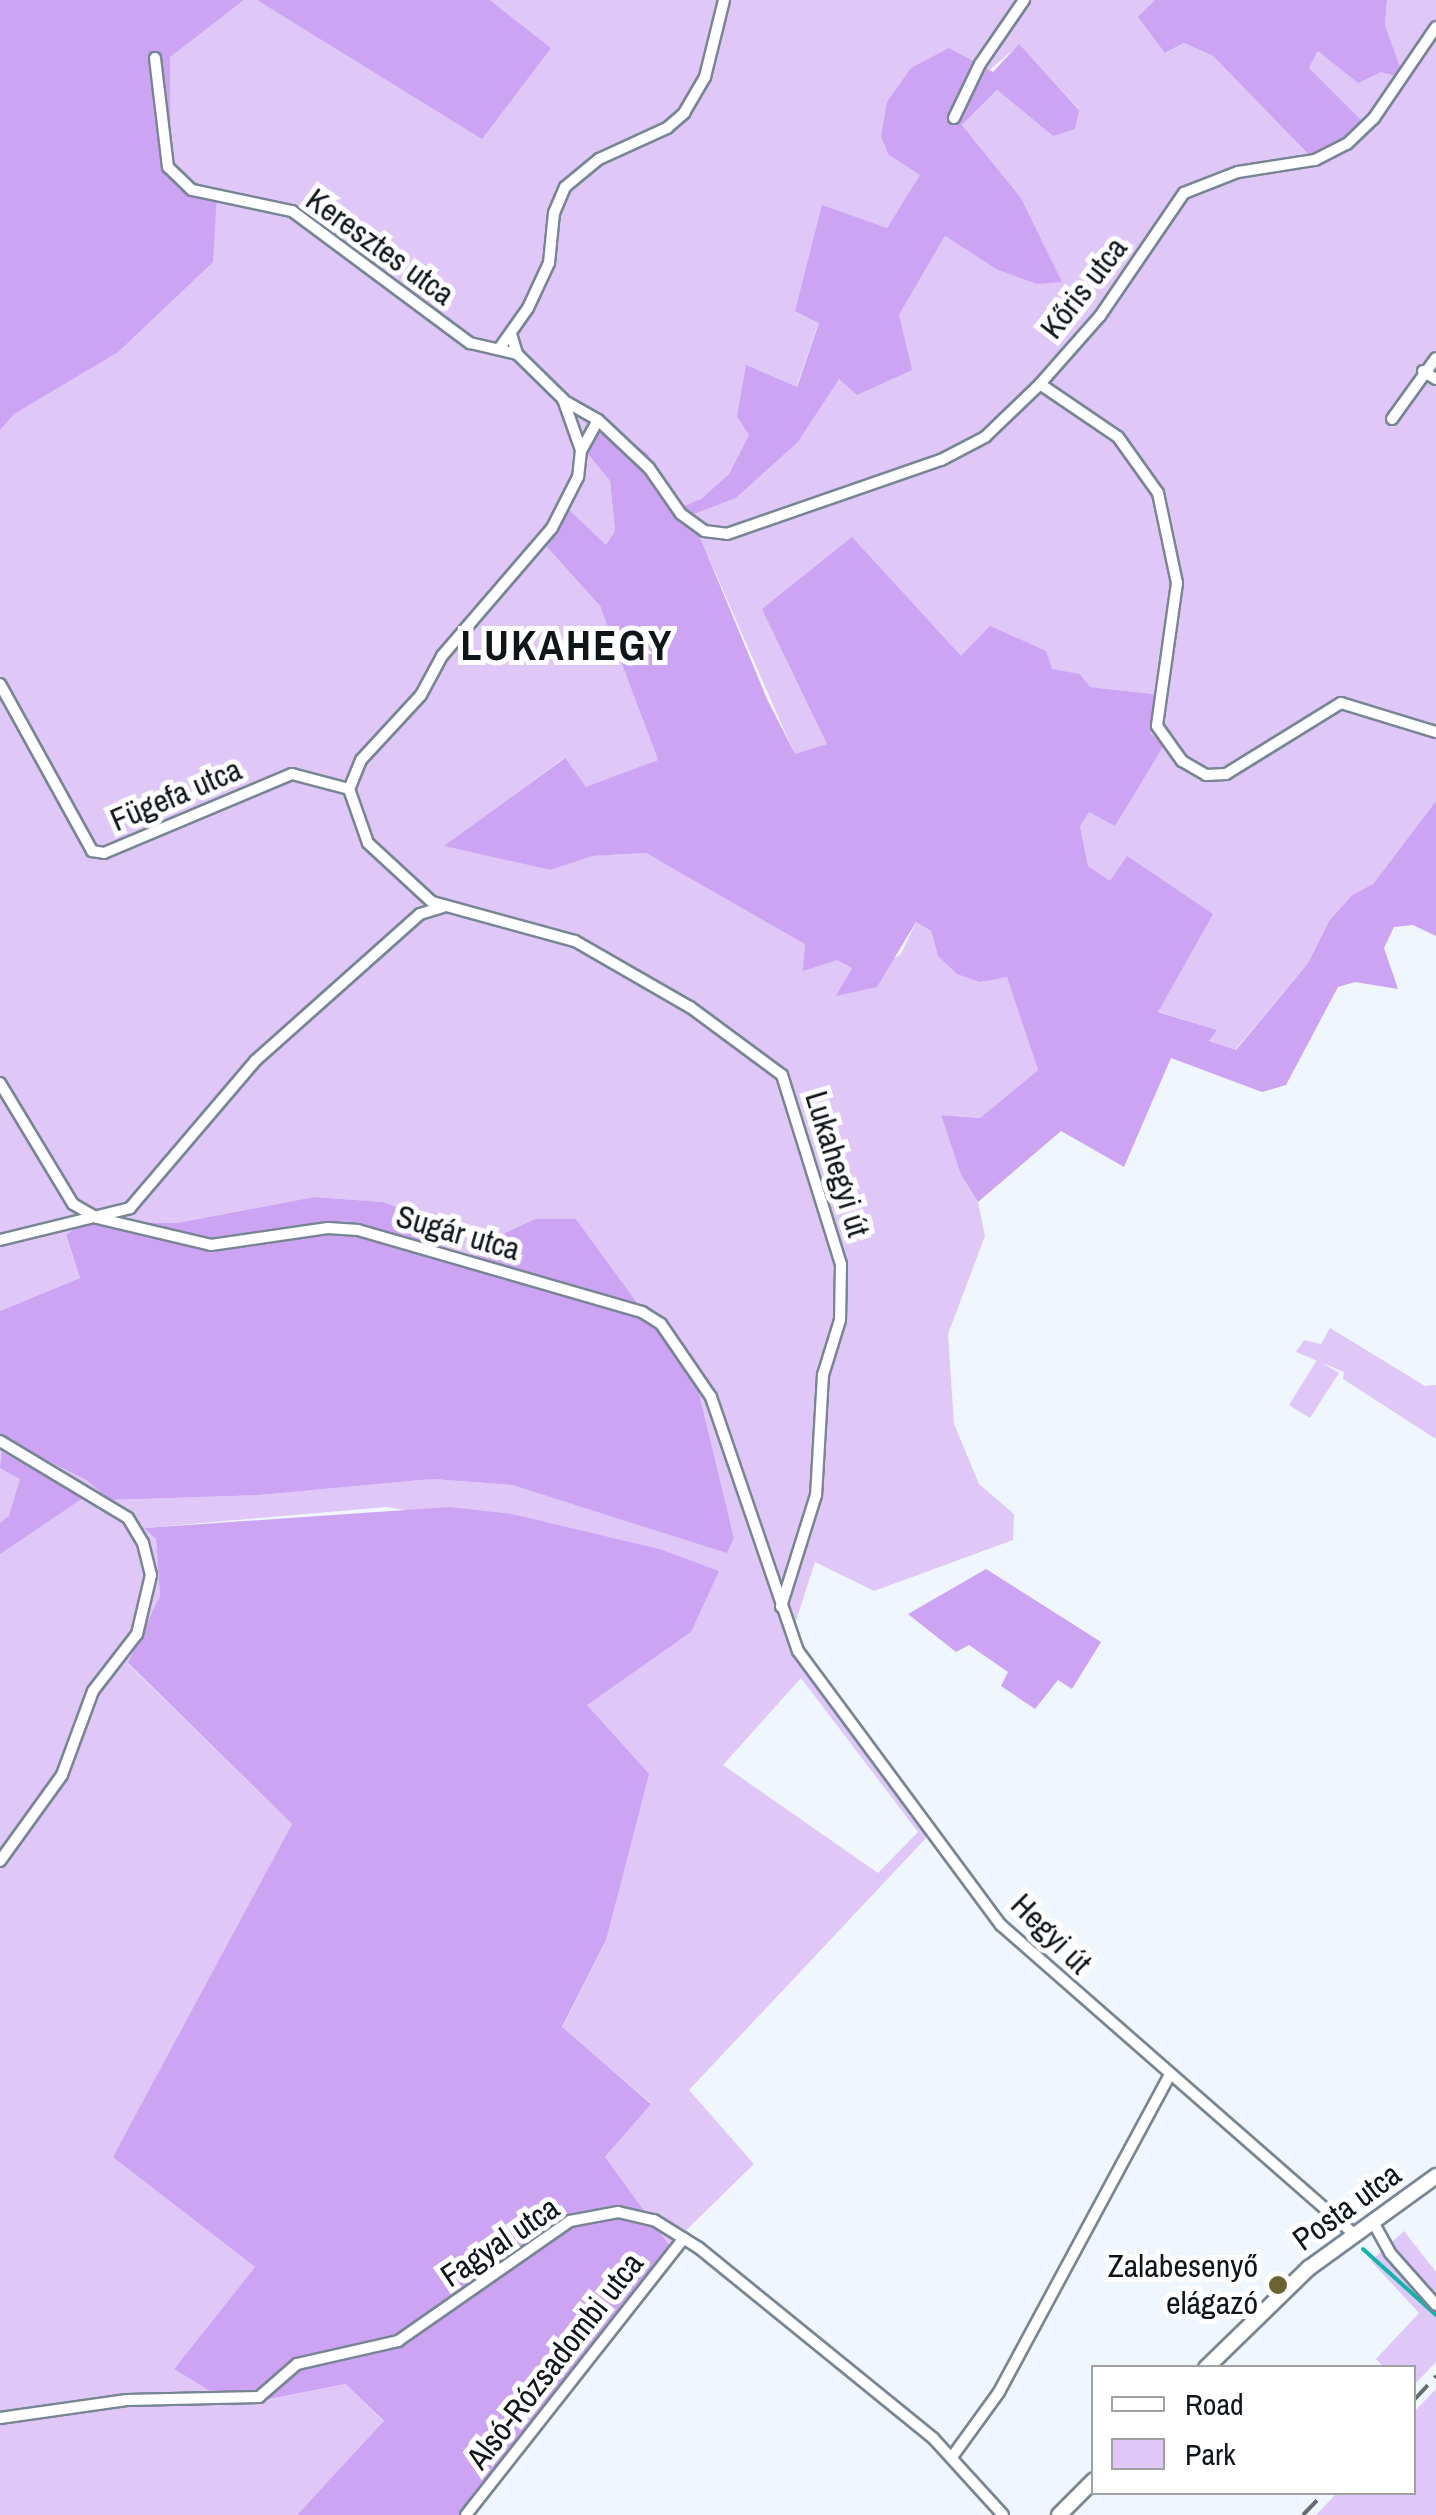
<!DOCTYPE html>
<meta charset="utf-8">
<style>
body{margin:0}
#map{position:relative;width:1436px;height:2515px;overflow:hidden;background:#f0f6fd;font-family:"Archivo Narrow",sans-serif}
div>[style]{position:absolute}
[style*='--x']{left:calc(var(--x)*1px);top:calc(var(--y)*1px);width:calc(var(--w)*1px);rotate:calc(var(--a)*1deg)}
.green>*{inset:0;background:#dfc7f7}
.forest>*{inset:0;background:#cda4f3}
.stream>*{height:4px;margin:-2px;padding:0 2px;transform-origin:2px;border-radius:2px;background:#0fb4ad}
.roads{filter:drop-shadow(2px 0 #788694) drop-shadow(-2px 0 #788694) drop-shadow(0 2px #788694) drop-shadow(0 -2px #788694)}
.street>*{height:10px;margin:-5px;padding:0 5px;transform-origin:5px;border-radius:5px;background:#fff}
.secondary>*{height:14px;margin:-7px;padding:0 7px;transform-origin:7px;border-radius:7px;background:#fff}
.rail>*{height:4px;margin-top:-2px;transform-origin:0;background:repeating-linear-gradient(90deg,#656b70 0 20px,transparent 0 30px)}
.dots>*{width:28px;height:28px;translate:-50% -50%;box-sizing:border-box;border:5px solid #fff;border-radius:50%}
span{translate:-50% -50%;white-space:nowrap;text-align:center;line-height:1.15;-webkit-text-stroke:10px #fff;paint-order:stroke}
.street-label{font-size:32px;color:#10151a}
.poi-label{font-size:32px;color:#10151a}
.right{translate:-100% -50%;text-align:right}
.district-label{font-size:42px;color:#10151a;font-weight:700;letter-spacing:2.5px}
.legend{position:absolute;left:1091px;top:2365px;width:325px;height:130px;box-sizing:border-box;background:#fff;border:2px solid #9fa1a3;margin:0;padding:12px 18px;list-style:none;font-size:30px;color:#10151a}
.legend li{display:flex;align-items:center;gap:20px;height:50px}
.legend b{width:50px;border:2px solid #9fa1a3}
</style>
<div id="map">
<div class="green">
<div style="clip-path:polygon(evenodd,244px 0,257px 0,356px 59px,551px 48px,490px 0,1155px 0,1139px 17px,1166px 53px,1184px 43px,1213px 56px,1314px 160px,1309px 68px,1319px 50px,1403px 76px,1385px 25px,1387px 0,1436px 0,1436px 801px,1373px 884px,1352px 895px,1329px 921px,1308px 963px,1235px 1050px,1209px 1041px,1216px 1030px,1157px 1011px,1128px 856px,1110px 882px,1088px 866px,1080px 826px,1088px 811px,1116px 825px,1162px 695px,1090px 687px,1080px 674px,962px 656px,819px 717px,827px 744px,795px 755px,702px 542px,685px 517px,736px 498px,798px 442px,839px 378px,899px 315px,945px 236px,996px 269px,1053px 264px,1021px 198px,962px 125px,997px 90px,1053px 136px,1079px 109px,1019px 45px,889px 155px,921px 175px,887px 228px,822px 206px,819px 322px,796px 388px,746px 366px,749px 435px,729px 474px,701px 499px,676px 509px,587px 453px,610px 481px,615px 531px,607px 545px,547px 547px,600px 606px,658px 760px,586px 788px,564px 758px,445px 846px,550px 870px,593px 856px,646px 853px,852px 968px,837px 995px,901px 954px,916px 922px,931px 931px,938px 956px,980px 982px,1007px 976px,1038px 1070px,980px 1118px,941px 1115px,961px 1175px,978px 1202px,985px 1236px,948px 1334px,954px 1424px,979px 1484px,1014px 1514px,1013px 1540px,874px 1591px,815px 1562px,793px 1630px,927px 1837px,689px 2090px,754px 2164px,670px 2246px,605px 2157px,651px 2103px,562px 2028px,606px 1940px,586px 1705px,691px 1632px,659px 1549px,386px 1507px,145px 1528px,156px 1539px,160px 1597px,128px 1664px,292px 1824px,114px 2157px,255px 2267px,174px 2369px,234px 2406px,347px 2384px,384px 2422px,297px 2515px,0 2515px,0 1437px,86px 1480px,110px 1500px,260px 1495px,432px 1479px,512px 1485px,727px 1552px,734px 1538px,697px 1385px,576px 1219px,535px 1219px,496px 1237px,468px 1267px,425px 1256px,425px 1218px,382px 1202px,314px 1197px,177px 1223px,86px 1221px,66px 1236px,80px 1278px,0 1311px,0 430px,171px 172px,170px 56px,244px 0,801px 1678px,918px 1832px,878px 1873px,723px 1765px,801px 1678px)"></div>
<div style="clip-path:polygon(1330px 1328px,1425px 1386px,1436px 1385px,1436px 1439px,1343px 1379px,1344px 1372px,1296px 1352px,1304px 1340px,1321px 1344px)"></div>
<div style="clip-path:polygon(1317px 1360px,1339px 1373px,1310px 1418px,1289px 1405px)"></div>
<div style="clip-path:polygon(1404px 2231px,1436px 2272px,1436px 2362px,1414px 2385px,1414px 2368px,1384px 2367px,1376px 2359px,1419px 2313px,1371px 2261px)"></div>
<div style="clip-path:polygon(1436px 2389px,1436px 2515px,1316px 2515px,1337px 2493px,1414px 2492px,1414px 2412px)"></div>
</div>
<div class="forest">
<div style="clip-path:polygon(0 0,244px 0,170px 57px,171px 172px,217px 191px,213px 262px,118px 352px,14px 414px,0 430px)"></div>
<div style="clip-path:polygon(257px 0,490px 0,551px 48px,482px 139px)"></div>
<div style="clip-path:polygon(1155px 0,1387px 0,1385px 25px,1404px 78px,1381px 72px,1358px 83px,1318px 51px,1309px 68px,1365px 124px,1314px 160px,1213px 56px,1184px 43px,1165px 53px,1138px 17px)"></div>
<div style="clip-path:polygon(1019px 44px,1079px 110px,1075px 129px,1053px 136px,997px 90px,962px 125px,1021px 198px,1062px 282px,1037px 284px,996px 269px,945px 236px,899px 315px,912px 370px,857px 395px,839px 379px,798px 442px,736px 498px,686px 517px,702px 542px,767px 699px,795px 754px,827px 744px,762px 609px,852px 537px,961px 656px,990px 626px,1046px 651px,1052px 669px,1080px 674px,1090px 687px,1162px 695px,1150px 733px,1164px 745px,1115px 826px,1089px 812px,1080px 826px,1088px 866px,1110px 881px,1127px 856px,1213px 914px,1158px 1012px,1217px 1030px,1209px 1041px,1236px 1050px,1308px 963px,1329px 921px,1352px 895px,1373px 884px,1436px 801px,1436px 936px,1413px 925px,1394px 927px,1384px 948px,1398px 989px,1355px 982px,1338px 987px,1286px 1085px,1262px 1092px,1171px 1058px,1124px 1167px,1061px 1131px,978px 1202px,961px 1175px,941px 1115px,980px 1118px,1038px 1070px,1007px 977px,980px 982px,957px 974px,938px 956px,931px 931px,916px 922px,877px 987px,836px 996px,852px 968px,837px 960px,803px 971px,805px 944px,646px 853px,593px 856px,550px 870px,444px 846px,565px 758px,586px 787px,658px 760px,600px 606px,547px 547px,569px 510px,606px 545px,615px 531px,610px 481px,587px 453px,591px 436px,610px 427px,648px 454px,676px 509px,701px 499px,729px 474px,749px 435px,737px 416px,746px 365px,797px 387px,819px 323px,795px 311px,822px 205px,887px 228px,920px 175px,889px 155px,881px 137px,887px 102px,911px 68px,949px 48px,993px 72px)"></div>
<div style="clip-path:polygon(314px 1197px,383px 1202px,426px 1218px,426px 1256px,467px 1266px,496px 1237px,535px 1219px,576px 1219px,697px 1385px,734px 1538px,727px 1553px,512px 1485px,432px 1479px,260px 1495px,110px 1500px,86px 1480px,0 1437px,0 1311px,80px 1278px,66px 1235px,86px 1221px,177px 1223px)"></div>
<div style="clip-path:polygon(2px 1452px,83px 1498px,0 1554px,0 1523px,9px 1516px,20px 1479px,0 1468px)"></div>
<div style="clip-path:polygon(449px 1507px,512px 1514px,659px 1549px,719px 1571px,691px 1632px,587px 1705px,649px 1774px,606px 1940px,562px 2027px,651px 2104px,605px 2157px,670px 2246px,462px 2515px,297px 2515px,384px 2421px,346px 2384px,234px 2406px,174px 2369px,255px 2267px,113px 2157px,292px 1824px,128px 1663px,160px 1596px,156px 1539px,144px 1528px)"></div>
<div style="clip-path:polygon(986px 1569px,1101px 1642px,1072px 1689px,1058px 1680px,1035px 1709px,1001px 1686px,1008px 1672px,969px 1645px,956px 1652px,908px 1614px)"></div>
</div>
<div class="stream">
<div style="--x:1363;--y:2249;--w:98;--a:42.1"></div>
</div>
<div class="roads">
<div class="street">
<div style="--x:155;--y:58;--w:110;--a:83.2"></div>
<div style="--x:168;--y:167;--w:33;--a:44"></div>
<div style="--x:192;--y:190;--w:102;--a:11.9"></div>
<div style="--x:292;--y:211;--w:222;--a:36.6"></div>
<div style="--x:470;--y:343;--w:48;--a:13.2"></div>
<div style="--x:954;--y:118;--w:60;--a:-64.3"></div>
<div style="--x:980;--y:64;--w:78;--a:-55.5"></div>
<div style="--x:511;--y:334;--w:21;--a:73"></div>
<div style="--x:517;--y:354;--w:64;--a:44.4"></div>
<div style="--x:563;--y:399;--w:54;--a:70.6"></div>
<div style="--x:581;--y:450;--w:27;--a:96"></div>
<div style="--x:578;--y:477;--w:57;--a:117"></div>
<div style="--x:552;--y:528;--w:169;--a:130.7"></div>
<div style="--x:442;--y:656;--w:44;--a:118.3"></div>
<div style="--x:421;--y:695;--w:88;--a:132.7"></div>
<div style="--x:361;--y:760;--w:31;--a:112"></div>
<div style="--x:349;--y:789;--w:57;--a:70.6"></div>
<div style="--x:368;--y:843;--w:87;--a:42.7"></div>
<div style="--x:432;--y:902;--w:148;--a:15.3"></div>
<div style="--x:575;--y:941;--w:133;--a:29.9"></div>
<div style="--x:690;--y:1007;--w:114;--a:36.5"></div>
<div style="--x:782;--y:1075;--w:198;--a:72.7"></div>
<div style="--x:841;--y:1264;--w:56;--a:91"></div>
<div style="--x:840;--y:1320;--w:58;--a:107.2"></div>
<div style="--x:823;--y:1375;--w:120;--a:93.3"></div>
<div style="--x:816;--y:1495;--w:117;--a:107.4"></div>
<div style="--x:499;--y:349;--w:50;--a:-54.7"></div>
<div style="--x:528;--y:308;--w:50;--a:-65"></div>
<div style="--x:549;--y:263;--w:50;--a:-84.3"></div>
<div style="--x:554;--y:213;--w:28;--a:-67"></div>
<div style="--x:565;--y:187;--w:44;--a:-39.5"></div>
<div style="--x:599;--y:159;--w:75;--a:-24.5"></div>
<div style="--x:667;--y:128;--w:23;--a:-41"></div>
<div style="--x:684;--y:113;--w:42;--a:-59.7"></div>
<div style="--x:705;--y:77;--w:79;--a:-76.1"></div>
<div style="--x:1423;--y:371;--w:15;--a:32"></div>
<div style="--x:1040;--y:384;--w:94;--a:34.2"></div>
<div style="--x:1118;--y:437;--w:69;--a:54.5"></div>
<div style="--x:1158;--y:493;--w:92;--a:78.1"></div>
<div style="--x:1177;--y:583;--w:144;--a:98"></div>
<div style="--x:1157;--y:726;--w:43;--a:54.5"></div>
<div style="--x:1182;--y:761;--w:28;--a:30"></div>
<div style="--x:1206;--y:775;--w:20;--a:-3"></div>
<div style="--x:1226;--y:774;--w:135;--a:-31.7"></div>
<div style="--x:1341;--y:703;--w:99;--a:17"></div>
<div style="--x:563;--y:400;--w:40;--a:29.7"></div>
<div style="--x:1392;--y:419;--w:75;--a:-54.2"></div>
<div style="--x:582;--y:449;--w:33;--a:-61"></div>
<div style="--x:598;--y:420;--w:70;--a:43.3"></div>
<div style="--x:649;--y:468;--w:56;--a:55.2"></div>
<div style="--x:681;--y:514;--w:29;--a:36"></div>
<div style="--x:704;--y:531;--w:23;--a:7"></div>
<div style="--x:727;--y:534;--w:226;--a:-19.1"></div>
<div style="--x:941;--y:460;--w:50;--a:-27.6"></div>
<div style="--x:985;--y:437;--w:76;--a:-43.9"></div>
<div style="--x:1040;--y:384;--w:91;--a:-48.6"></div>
<div style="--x:1100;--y:316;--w:149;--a:-55.7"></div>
<div style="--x:1184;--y:193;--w:58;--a:-21.3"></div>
<div style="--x:1238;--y:172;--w:78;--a:-8.9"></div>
<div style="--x:1315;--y:160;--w:36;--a:-27"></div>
<div style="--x:1347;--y:144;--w:37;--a:-44"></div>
<div style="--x:1374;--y:118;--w:110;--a:-55.7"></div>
<div style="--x:0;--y:684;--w:191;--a:61.1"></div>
<div style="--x:92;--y:851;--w:12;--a:9"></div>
<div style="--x:104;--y:853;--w:204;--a:-22.8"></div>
<div style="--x:292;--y:774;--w:59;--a:14.7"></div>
<div style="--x:0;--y:1083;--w:141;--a:58.9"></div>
<div style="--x:73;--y:1204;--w:28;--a:30"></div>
<div style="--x:97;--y:1218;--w:117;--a:13.3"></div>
<div style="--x:211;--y:1245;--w:118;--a:-8.3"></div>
<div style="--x:328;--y:1228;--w:30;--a:4"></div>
<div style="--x:358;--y:1230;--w:296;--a:16.1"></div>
<div style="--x:642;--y:1312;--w:22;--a:32"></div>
<div style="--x:661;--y:1324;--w:88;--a:55.6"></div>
<div style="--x:711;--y:1397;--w:268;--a:71.1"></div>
<div style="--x:798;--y:1651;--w:341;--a:53.5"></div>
<div style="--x:1001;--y:1925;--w:469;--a:41.2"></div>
<div style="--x:0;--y:1240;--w:134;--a:-13.8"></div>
<div style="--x:130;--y:1208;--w:193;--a:-49.6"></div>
<div style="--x:255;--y:1061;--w:221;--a:-41.7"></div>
<div style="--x:420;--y:914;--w:24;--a:-17"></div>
<div style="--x:0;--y:1441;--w:149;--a:31"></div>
<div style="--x:128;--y:1518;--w:29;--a:59"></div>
<div style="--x:143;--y:1543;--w:33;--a:76"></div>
<div style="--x:151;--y:1575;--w:61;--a:103.3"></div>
<div style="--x:137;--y:1634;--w:72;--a:127.7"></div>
<div style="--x:93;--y:1691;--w:90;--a:110.3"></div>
<div style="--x:62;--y:1775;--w:106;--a:125.8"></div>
<div style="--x:1373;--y:2222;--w:35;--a:61"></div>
<div style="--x:1390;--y:2253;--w:69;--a:48.5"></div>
<div style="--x:0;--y:2418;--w:128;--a:-8.1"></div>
<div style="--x:127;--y:2400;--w:132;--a:-1.3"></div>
<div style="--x:259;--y:2397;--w:50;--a:-41"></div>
<div style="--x:297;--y:2364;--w:104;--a:-12.8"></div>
<div style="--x:398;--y:2341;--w:210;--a:-34.9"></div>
<div style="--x:570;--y:2221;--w:49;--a:-10.6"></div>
<div style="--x:618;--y:2212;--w:37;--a:13"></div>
<div style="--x:654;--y:2220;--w:53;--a:31.9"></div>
<div style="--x:699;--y:2248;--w:301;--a:39.1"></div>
<div style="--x:933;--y:2438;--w:104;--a:47.7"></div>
<div style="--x:952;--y:2457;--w:80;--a:-54.1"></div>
<div style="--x:999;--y:2392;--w:357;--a:-61.7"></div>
<div style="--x:466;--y:2515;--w:352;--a:-51.8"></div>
</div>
<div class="secondary">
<div style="--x:1206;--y:2368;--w:144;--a:-44.2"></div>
<div style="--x:1309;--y:2268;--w:157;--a:-35.9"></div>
<div style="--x:1059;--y:2515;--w:49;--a:-45"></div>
</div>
</div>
<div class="rail">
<div style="--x:1414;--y:2400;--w:33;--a:-47"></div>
<div style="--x:1303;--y:2515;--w:32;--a:-46"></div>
</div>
<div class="dots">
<div style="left:1278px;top:2285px;background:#6b6431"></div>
</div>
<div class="street-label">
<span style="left:380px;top:247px;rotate:36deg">Keresztes utca</span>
<span style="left:1084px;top:288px;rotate:-52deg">Kőris utca</span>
<span style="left:176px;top:795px;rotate:-23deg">Fügefa utca</span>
<span style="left:837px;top:1164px;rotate:73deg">Lukahegyi út</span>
<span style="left:458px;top:1233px;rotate:16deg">Sugár utca</span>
<span style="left:1051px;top:1934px;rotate:45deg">Hegyi út</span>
<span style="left:1347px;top:2207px;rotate:-36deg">Posta utca</span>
<span style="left:500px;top:2242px;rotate:-34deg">Fagyal utca</span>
<span style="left:555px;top:2361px;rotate:-52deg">Alsó-Rózsadombi utca</span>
</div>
<div class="poi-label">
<span class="right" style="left:1258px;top:2285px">Zalabesenyő<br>elágazó</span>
</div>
<div class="district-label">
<span style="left:567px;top:645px">LUKAHEGY</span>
</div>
<ul class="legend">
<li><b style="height:12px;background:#fff"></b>Road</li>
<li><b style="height:28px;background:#dfc7f7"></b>Park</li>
</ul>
</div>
